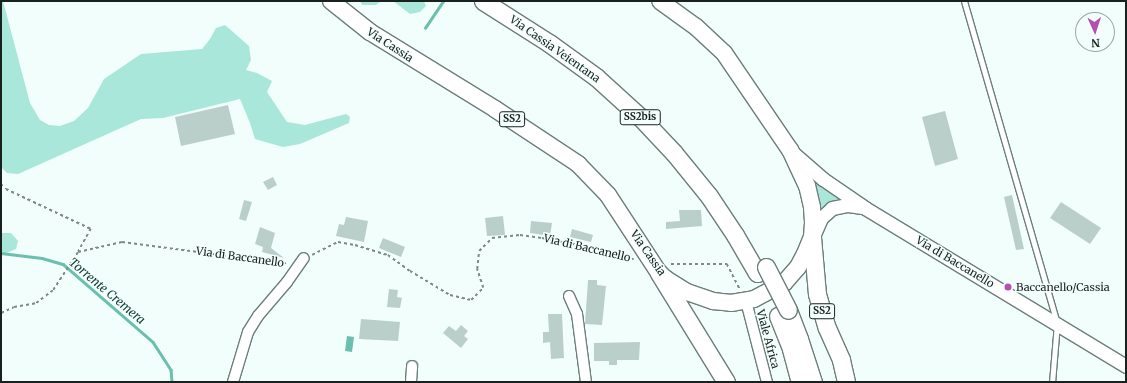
<!DOCTYPE html>
<style>
body{margin:0}
#map{position:relative;width:1127px;height:383px;overflow:hidden;background:#f2fefb;font-family:Merriweather,serif}
div>[style]{position:absolute}
[style*='--x']{left:calc(var(--x)*1px);top:calc(var(--y)*1px);width:calc(var(--w)*1px);rotate:calc(var(--a)*1deg)}
.green>*{inset:0;background:#a8e7d9}
.water>*{inset:0;background:#6bbfae}
.stream>*{height:2.5px;margin:-1.25px;padding:0 1.25px;transform-origin:1.25px;border-radius:1.25px;background:#6bbfae}
.building>*{inset:0;background:#bbcfca}
.path>*{height:1.5px;margin-top:-0.75px;transform-origin:0;background:repeating-linear-gradient(90deg,#7f8987 0 3px,transparent 0 6px)}
.roads{filter:drop-shadow(1px 0 #6c7e7a) drop-shadow(-1px 0 #6c7e7a) drop-shadow(0 1px #6c7e7a) drop-shadow(0 -1px #6c7e7a)}
.service>*{height:5px;margin:-2.5px;padding:0 2.5px;transform-origin:2.5px;border-radius:2.5px;background:#fff}
.minor>*{height:10px;margin:-5px;padding:0 5px;transform-origin:5px;border-radius:5px;background:#fff}
.tertiary>*{height:13px;margin:-6.5px;padding:0 6.5px;transform-origin:6.5px;border-radius:6.5px;background:#fff}
.primary>*{height:16px;margin:-8px;padding:0 8px;transform-origin:8px;border-radius:8px;background:#fff}
.trunk>*{height:17px;margin:-8.5px;padding:0 8.5px;transform-origin:8.5px;border-radius:8.5px;background:#fff}
.bridges{filter:drop-shadow(1px 0 #6c7e7a) drop-shadow(-1px 0 #6c7e7a) drop-shadow(0 1px #6c7e7a) drop-shadow(0 -1px #6c7e7a)}
.trunk-bridge>*{height:17px;margin:-8.5px;padding:0 8.5px;transform-origin:8.5px;border-radius:8.5px;background:#fff}
.dots>*{width:11px;height:11px;translate:-50% -50%;box-sizing:border-box;border:2px solid #f2fefb;border-radius:50%}
span{translate:-50% -50%;white-space:nowrap;text-align:center;line-height:1.15;-webkit-text-stroke:3px #f2fefb;paint-order:stroke}
.shield-label span{padding:1px 3px;background:#f2fefb;border:1px solid;border-radius:3px;-webkit-text-stroke-width:0}
.shield-label{font-size:10px;color:#19211f;font-weight:700}
.street-label{font-size:11px;color:#19211f}
.poi-label{font-size:11px;color:#19211f}
.left{translate:0 -50%;text-align:left}
.water-label{font-size:12px;color:#103831;font-style:italic}
.frame{position:absolute;inset:0;border:2px solid #19211f;pointer-events:none}
.north{position:absolute;left:1075px;top:12px;width:40px;height:40px;box-sizing:border-box;background:#f2fefb;border:1px solid #9ba6a3;border-radius:50%;rotate:177deg;font-size:11px;font-weight:700;line-height:16px;text-align:center;color:#19211f}
.north::after{content:'';display:block;margin:auto;width:14px;height:18px;background:#b64fb2;clip-path:polygon(50% 0,100% 100%,50% 72%,0 100%)}
</style>
<div id="map">
<div class="green">
<div style="clip-path:polygon(1px 1px,3px 1px,30px 103px,40px 120px,49px 125px,60px 126px,74px 121px,88px 108px,104px 79px,141px 54px,202px 49px,210px 39px,216px 28px,225px 25px,249px 46px,251px 60px,246px 70px,257px 73px,272px 81px,267px 92px,287px 122px,305px 125px,346px 114px,350px 117px,349px 123px,300px 144px,283px 147px,255px 139px,250px 123px,240px 99px,163px 118px,141px 119px,18px 174px,7px 173px,1px 167px)"></div>
<div style="clip-path:polygon(360px 1px,381px 1px,376px 5px,362px 5px)"></div>
<div style="clip-path:polygon(393px 1px,424px 1px,426px 6px,420px 12px,410px 14px)"></div>
<div style="clip-path:polygon(809px 176px,847px 202px,818px 214px)"></div>
<div style="clip-path:polygon(1px 233px,11px 233px,18px 241px,16px 249px,1px 255px)"></div>
</div>
<div class="water">
<div style="clip-path:polygon(347px 336px,354px 337px,352px 352px,345px 351px)"></div>
</div>
<div class="stream">
<div style="--x:425;--y:28;--w:32;--a:-56"></div>
<div style="--x:1;--y:253;--w:41;--a:7"></div>
<div style="--x:42;--y:258;--w:22;--a:16"></div>
<div style="--x:63;--y:264;--w:119;--a:40.9"></div>
<div style="--x:153;--y:342;--w:33;--a:57"></div>
<div style="--x:171;--y:370;--w:12;--a:85"></div>
</div>
<div class="building">
<div style="clip-path:polygon(228px 105px,235px 134px,181px 146px,175px 117px)"></div>
<div style="clip-path:polygon(945px 111px,958px 159px,935px 166px,922px 117px)"></div>
<div style="clip-path:polygon(273px 177px,277px 185px,268px 190px,263px 182px)"></div>
<div style="clip-path:polygon(1012px 195px,1024px 249px,1016px 250px,1004px 197px)"></div>
<div style="clip-path:polygon(244px 200px,252px 202px,246px 221px,239px 219px)"></div>
<div style="clip-path:polygon(1061px 202px,1101px 228px,1090px 244px,1050px 218px)"></div>
<div style="clip-path:polygon(679px 210px,701px 210px,702px 226px,666px 229px,666px 222px,680px 221px)"></div>
<div style="clip-path:polygon(503px 216px,505px 235px,487px 236px,485px 218px)"></div>
<div style="clip-path:polygon(346px 217px,368px 221px,364px 242px,336px 236px,339px 224px,344px 225px)"></div>
<div style="clip-path:polygon(531px 221px,552px 223px,550px 236px,530px 233px)"></div>
<div style="clip-path:polygon(260px 227px,275px 233px,271px 248px,284px 258px,262px 252px,263px 247px,255px 244px)"></div>
<div style="clip-path:polygon(572px 229px,593px 235px,591px 242px,570px 237px)"></div>
<div style="clip-path:polygon(383px 238px,405px 247px,401px 257px,379px 248px)"></div>
<div style="clip-path:polygon(588px 280px,597px 280px,597px 285px,606px 286px,602px 325px,585px 324px)"></div>
<div style="clip-path:polygon(389px 289px,398px 290px,397px 297px,402px 298px,400px 308px,387px 307px)"></div>
<div style="clip-path:polygon(548px 314px,562px 314px,564px 358px,551px 359px,550px 342px,543px 343px,543px 332px,549px 332px)"></div>
<div style="clip-path:polygon(361px 319px,400px 322px,398px 341px,359px 339px)"></div>
<div style="clip-path:polygon(461px 325px,468px 331px,464px 336px,468px 339px,461px 348px,443px 333px,449px 326px,456px 331px)"></div>
<div style="clip-path:polygon(640px 342px,639px 360px,617px 360px,617px 365px,609px 365px,609px 361px,594px 361px,594px 343px)"></div>
</div>
<div class="path">
<div style="--x:1;--y:184;--w:7;--a:45"></div>
<div style="--x:6;--y:189;--w:94;--a:25.2"></div>
<div style="--x:91;--y:229;--w:26;--a:119"></div>
<div style="--x:312;--y:255;--w:29;--a:-27"></div>
<div style="--x:338;--y:242;--w:17;--a:10"></div>
<div style="--x:355;--y:245;--w:34;--a:17"></div>
<div style="--x:388;--y:255;--w:27;--a:36"></div>
<div style="--x:410;--y:271;--w:47;--a:31"></div>
<div style="--x:450;--y:295;--w:22;--a:13"></div>
<div style="--x:471;--y:300;--w:17;--a:-45"></div>
<div style="--x:483;--y:288;--w:20;--a:-108"></div>
<div style="--x:477;--y:269;--w:18;--a:-84"></div>
<div style="--x:479;--y:251;--w:18;--a:-45"></div>
<div style="--x:492;--y:238;--w:28;--a:-6"></div>
<div style="--x:520;--y:235;--w:22;--a:8"></div>
<div style="--x:542;--y:238;--w:47;--a:11.1"></div>
<div style="--x:588;--y:247;--w:28;--a:19"></div>
<div style="--x:614;--y:256;--w:20;--a:9"></div>
<div style="--x:671;--y:264;--w:56;--a:0"></div>
<div style="--x:727;--y:264;--w:28;--a:63"></div>
<div style="--x:1;--y:313;--w:14;--a:-25"></div>
<div style="--x:14;--y:307;--w:22;--a:-10"></div>
<div style="--x:36;--y:303;--w:21;--a:-37"></div>
<div style="--x:53;--y:290;--w:45;--a:-56.7"></div>
<div style="--x:78;--y:252;--w:45;--a:-12.8"></div>
<div style="--x:122;--y:242;--w:167;--a:7.5"></div>
</div>
<div class="roads">
<div class="service">
<div style="--x:964;--y:1;--w:335;--a:73.9"></div>
<div style="--x:1057;--y:323;--w:59;--a:94.8"></div>
</div>
<div class="minor">
<div style="--x:569;--y:296;--w:20;--a:66"></div>
<div style="--x:577;--y:314;--w:69;--a:82.5"></div>
<div style="--x:746;--y:301;--w:84;--a:75.5"></div>
<div style="--x:233;--y:382;--w:52;--a:-73.3"></div>
<div style="--x:248;--y:332;--w:19;--a:-58"></div>
<div style="--x:258;--y:316;--w:45;--a:-49.5"></div>
<div style="--x:287;--y:282;--w:29;--a:-55"></div>
<div style="--x:411;--y:382;--w:16;--a:-86"></div>
</div>
<div class="tertiary">
<div style="--x:793;--y:153;--w:40;--a:41"></div>
<div style="--x:823;--y:179;--w:51;--a:34.6"></div>
<div style="--x:865;--y:208;--w:305;--a:31.2"></div>
<div style="--x:814;--y:234;--w:17;--a:-66"></div>
<div style="--x:821;--y:218;--w:15;--a:-42"></div>
<div style="--x:832;--y:208;--w:16;--a:-11"></div>
<div style="--x:848;--y:205;--w:14;--a:8"></div>
</div>
<div class="primary">
<div style="--x:331;--y:1;--w:50;--a:38.5"></div>
<div style="--x:370;--y:32;--w:147;--a:31.6"></div>
<div style="--x:495;--y:109;--w:100;--a:33.5"></div>
<div style="--x:578;--y:164;--w:43;--a:45.9"></div>
<div style="--x:608;--y:195;--w:93;--a:56.8"></div>
<div style="--x:659;--y:273;--w:9;--a:41"></div>
<div style="--x:666;--y:279;--w:25;--a:32"></div>
<div style="--x:687;--y:292;--w:28;--a:19"></div>
<div style="--x:713;--y:301;--w:18;--a:6"></div>
<div style="--x:731;--y:303;--w:23;--a:-10"></div>
<div style="--x:754;--y:299;--w:34;--a:-28"></div>
<div style="--x:784;--y:283;--w:21;--a:-49"></div>
<div style="--x:798;--y:267;--w:15;--a:-62"></div>
<div style="--x:805;--y:254;--w:18;--a:-68"></div>
<div style="--x:812;--y:237;--w:15;--a:-86"></div>
<div style="--x:813;--y:222;--w:15;--a:-94"></div>
<div style="--x:812;--y:207;--w:22;--a:-103"></div>
<div style="--x:807;--y:186;--w:40;--a:-115"></div>
<div style="--x:790;--y:150;--w:117;--a:-124.2"></div>
<div style="--x:724;--y:53;--w:38;--a:-137"></div>
<div style="--x:696;--y:27;--w:44;--a:-144.2"></div>
</div>
<div class="trunk">
<div style="--x:483;--y:1;--w:78;--a:32.5"></div>
<div style="--x:549;--y:43;--w:58;--a:35.9"></div>
<div style="--x:596;--y:77;--w:61;--a:42.3"></div>
<div style="--x:641;--y:118;--w:48;--a:46.7"></div>
<div style="--x:674;--y:153;--w:55;--a:50.9"></div>
<div style="--x:709;--y:196;--w:47;--a:56.3"></div>
<div style="--x:735;--y:235;--w:44;--a:59.9"></div>
<div style="--x:812;--y:237;--w:57;--a:85"></div>
<div style="--x:817;--y:294;--w:35;--a:74"></div>
<div style="--x:827;--y:328;--w:35;--a:66"></div>
<div style="--x:841;--y:360;--w:23;--a:77"></div>
<div style="--x:659;--y:273;--w:128;--a:58.4"></div>
<div style="--x:788;--y:310;--w:31;--a:69"></div>
<div style="--x:799;--y:339;--w:45;--a:72"></div>
<div style="--x:778;--y:316;--w:35;--a:68"></div>
<div style="--x:791;--y:349;--w:34;--a:75"></div>
</div>
</div>
<div class="bridges">
<div class="trunk-bridge">
<div style="--x:766;--y:267;--w:48;--a:62.9"></div>
</div>
</div>
<div class="dots">
<div style="left:1008px;top:287px;background:#b64fb2"></div>
</div>
<div class="shield-label">
<span style="left:640px;top:117px">SS2bis</span>
<span style="left:512px;top:119px">SS2</span>
<span style="left:822px;top:311px">SS2</span>
</div>
<div class="street-label">
<span style="left:390px;top:45px;rotate:33deg">Via Cassia</span>
<span style="left:555px;top:49px;rotate:35deg">Via Cassia Veientana</span>
<span style="left:587px;top:248px;rotate:13deg">Via di Baccanello</span>
<span style="left:648px;top:253px;rotate:55deg">Via Cassia</span>
<span style="left:240px;top:257px;rotate:8deg">Via di Baccanello</span>
<span style="left:955px;top:262px;rotate:31deg">Via di Baccanello</span>
<span style="left:768px;top:339px;rotate:75deg">Viale Africa</span>
</div>
<div class="poi-label">
<span class="left" style="left:1016px;top:287px">Baccanello/Cassia</span>
</div>
<div class="water-label">
<span style="left:107px;top:291px;rotate:40deg">Torrente Cremera</span>
</div>
<div class="frame"></div>
<div class="north">N</div>
</div>
